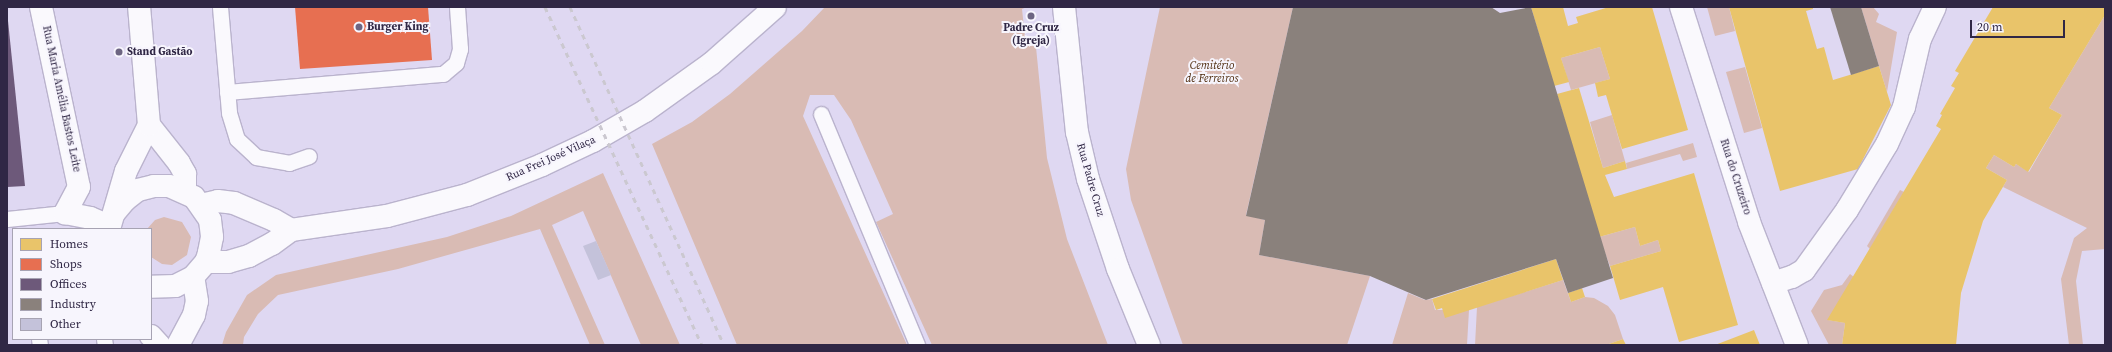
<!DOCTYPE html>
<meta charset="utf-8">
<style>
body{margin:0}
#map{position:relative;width:2112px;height:352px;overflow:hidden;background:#dfd8f2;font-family:"Source Serif 4",serif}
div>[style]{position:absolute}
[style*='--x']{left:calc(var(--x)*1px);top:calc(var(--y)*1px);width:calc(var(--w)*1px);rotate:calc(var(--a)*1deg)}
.green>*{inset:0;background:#d9bbb4}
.homes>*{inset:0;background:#e9c46a}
.shops>*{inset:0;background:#e76f51}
.offices>*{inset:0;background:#6d597a}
.industry>*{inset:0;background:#8a817c}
.building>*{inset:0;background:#c4c2da}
.roads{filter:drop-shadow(1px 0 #bab3cd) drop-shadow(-1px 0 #bab3cd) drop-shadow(0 1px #bab3cd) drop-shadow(0 -1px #bab3cd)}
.service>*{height:15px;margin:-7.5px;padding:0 7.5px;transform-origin:7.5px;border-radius:7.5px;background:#faf9fd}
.minor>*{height:22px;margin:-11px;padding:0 11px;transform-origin:11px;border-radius:11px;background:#faf9fd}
.tertiary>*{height:22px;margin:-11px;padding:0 11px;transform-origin:11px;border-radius:11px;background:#faf9fd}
.primary>*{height:22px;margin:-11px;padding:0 11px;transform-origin:11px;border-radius:11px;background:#faf9fd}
.rail>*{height:3px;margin-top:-1.5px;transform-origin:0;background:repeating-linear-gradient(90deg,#cbc8d0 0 5px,transparent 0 10px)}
.dots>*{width:11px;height:11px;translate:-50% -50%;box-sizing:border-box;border:2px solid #f7f5fd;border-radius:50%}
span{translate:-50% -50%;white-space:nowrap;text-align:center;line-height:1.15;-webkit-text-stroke:4px #f7f5fd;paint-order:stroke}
.poi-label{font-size:11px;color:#302745;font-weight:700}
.left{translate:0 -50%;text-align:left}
.park-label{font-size:11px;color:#4c290a;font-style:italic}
.street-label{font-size:11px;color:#302745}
.frame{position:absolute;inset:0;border:8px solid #302745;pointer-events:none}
.legend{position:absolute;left:12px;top:228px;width:140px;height:112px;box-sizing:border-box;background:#f7f5fd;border:1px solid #a7a3b3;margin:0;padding:5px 7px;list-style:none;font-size:12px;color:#302745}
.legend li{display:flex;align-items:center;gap:8px;height:20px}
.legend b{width:20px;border:1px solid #a7a3b3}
.scale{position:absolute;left:1970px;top:20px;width:95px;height:18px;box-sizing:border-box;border:2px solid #302745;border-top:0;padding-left:5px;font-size:12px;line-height:14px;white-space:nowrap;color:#302745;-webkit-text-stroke:3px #f7f5fd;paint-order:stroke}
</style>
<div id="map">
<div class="green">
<div style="clip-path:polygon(825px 7px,1027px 7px,1022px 9px,1025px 37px,1035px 37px,1047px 158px,1067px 239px,1108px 345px,932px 345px,876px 222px,893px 214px,851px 120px,834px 95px,810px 95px,803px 116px,907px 345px,737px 345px,652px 144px,692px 122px,730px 94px,802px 31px)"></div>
<div style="clip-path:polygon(1160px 7px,1293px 7px,1246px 215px,1265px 220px,1259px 255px,1370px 276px,1347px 345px,1183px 345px,1131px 200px,1126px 169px)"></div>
<div style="clip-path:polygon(1707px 7px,1729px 7px,1735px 31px,1715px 36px)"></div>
<div style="clip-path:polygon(1861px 7px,1873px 7px,1879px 14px,1876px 22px,1897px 32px,1887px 92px)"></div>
<div style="clip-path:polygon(2105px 15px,2105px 249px,2082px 251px,2076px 281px,2083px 345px,2069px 345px,2061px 279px,2074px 238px,2087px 228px,2003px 187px,2007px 180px,1986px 168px,1994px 155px,2014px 167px,2016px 164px,2029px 172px,2062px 115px,2049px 108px)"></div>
<div style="clip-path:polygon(1600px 47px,1610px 79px,1571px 90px,1561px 58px)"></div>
<div style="clip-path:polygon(1745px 67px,1762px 128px,1744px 133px,1726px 72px)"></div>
<div style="clip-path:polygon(1612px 115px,1625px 161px,1603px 168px,1590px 122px)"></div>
<div style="clip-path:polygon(1693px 143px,1697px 157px,1683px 161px,1680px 154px,1627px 169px,1626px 163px)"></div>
<div style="clip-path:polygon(603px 173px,680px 345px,641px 345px,583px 211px,552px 225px,605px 345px,590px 345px,540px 229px,398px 269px,278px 295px,258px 314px,244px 337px,243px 345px,222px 345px,226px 332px,247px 295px,276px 275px,447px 237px,511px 216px)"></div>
<div style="clip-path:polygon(1900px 190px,1904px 192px,1870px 249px,1867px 246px)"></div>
<div style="clip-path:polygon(164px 217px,182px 222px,191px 237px,187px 255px,172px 265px,162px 264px,151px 257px,151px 229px,147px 229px,155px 220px)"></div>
<div style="clip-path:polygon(1635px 227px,1640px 246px,1658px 240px,1661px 251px,1610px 266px,1599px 237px)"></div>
<div style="clip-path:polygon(1850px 274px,1854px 277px,1828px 320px,1845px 323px,1842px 345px,1829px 345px,1811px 311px,1824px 290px,1842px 285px)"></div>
<div style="clip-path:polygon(1563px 280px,1571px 302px,1585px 297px,1594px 298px,1608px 306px,1615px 315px,1623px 339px,1606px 345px,1475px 345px,1477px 307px)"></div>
<div style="clip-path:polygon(1408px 293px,1425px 300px,1432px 299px,1435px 310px,1469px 310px,1467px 345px,1392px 345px)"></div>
</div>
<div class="homes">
<div style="clip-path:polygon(1531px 7px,1563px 7px,1568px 26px,1578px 23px,1576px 17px,1609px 7px,1652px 7px,1688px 130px,1622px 149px,1606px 95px,1598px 97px,1595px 83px,1610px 79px,1600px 47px,1561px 58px,1569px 82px,1554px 86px)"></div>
<div style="clip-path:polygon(1729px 7px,1813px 7px,1813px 9px,1806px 11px,1817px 49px,1824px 47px,1833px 80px,1879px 66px,1891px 105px,1858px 169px,1780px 191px)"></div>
<div style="clip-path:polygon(1993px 7px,2105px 7px,2105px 15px,2049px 108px,2062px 115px,2028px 172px,2016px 164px,2014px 167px,1994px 155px,1986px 168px,2007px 180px,1983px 221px,1961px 293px,1956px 345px,1842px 345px,1845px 323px,1827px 320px,1941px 129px,1936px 126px,1942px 115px,1940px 114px,1955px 88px,1951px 86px,1959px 73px,1955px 71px)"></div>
<div style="clip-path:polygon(1579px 88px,1603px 168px,1625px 161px,1627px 169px,1605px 175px,1614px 197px,1694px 173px,1738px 325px,1679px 342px,1663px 287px,1620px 300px,1610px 266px,1661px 251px,1658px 240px,1640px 246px,1635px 227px,1599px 237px,1557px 94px)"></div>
<div style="clip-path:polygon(1556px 259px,1563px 280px,1445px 318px,1442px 308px,1436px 310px,1432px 299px)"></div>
<div style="clip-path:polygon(1582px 288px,1585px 297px,1571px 302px,1568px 293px)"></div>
<div style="clip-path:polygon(1754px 330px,1760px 345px,1715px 345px)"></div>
<div style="clip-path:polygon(1623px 339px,1626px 345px,1606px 345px)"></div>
</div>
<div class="shops">
<div style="clip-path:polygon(295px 7px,428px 7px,432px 60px,300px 69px)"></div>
</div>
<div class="offices">
<div style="clip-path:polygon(7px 11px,25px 186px,7px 187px)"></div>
</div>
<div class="industry">
<div style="clip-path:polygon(1293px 7px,1491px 7px,1500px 13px,1531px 7px,1613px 278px,1568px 293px,1556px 259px,1426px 300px,1370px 276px,1259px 255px,1265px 220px,1246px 216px)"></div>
<div style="clip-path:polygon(1830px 7px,1861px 7px,1879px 66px,1851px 75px)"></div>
</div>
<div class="building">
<div style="clip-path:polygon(596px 241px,611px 275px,598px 280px,583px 246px)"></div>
</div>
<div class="roads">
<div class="service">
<div style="--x:220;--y:7;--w:106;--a:85.1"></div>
<div style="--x:229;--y:113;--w:27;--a:73"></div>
<div style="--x:237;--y:139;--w:26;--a:43"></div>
<div style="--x:256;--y:157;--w:34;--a:10"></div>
<div style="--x:289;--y:163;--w:21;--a:-19"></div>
<div style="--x:227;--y:92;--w:217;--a:-4.8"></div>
<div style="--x:443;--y:74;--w:17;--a:-40"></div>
<div style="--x:456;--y:63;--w:15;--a:-74"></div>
<div style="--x:460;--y:49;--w:42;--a:-94.1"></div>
<div style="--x:821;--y:114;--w:250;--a:67.4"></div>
<div style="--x:7;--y:219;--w:58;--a:-5.9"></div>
<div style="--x:39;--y:339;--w:6;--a:81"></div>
<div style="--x:104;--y:339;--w:6;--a:81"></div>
</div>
<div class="minor">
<div style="--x:41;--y:7;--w:184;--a:78.1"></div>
<div style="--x:79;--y:187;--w:30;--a:118"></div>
<div style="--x:65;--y:213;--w:25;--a:11"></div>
<div style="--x:90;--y:218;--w:21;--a:23"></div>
<div style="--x:1681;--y:7;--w:225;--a:72.4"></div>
<div style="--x:1749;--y:222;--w:132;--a:68.7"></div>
<div style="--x:1773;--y:283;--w:20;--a:-18"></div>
<div style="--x:1792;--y:277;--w:14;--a:-30"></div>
<div style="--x:1804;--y:270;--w:74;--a:-54.4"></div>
<div style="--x:1847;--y:210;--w:77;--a:-58.8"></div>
<div style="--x:1887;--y:144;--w:41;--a:-65.3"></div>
<div style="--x:1904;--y:107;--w:70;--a:-76.8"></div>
<div style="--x:1920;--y:39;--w:35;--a:-65"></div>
</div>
<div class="tertiary">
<div style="--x:1064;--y:7;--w:126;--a:84.1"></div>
<div style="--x:1077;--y:132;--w:48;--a:76.8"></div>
<div style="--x:1088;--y:179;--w:95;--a:71.6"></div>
<div style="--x:1118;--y:269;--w:82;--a:67.8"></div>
</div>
<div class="primary">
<div style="--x:149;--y:125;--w:48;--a:51.7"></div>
<div style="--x:179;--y:163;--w:13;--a:61"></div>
<div style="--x:185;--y:174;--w:17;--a:90"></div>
<div style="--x:201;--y:205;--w:17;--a:-13"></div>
<div style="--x:218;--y:201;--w:16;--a:7"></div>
<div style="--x:234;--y:203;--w:43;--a:23"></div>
<div style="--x:274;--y:220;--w:20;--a:30"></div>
<div style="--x:115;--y:212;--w:16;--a:-50"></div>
<div style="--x:125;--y:200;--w:16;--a:-38"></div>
<div style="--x:138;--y:190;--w:16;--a:-14"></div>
<div style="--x:154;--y:186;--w:15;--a:0"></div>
<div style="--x:169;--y:186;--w:27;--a:24"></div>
<div style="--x:194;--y:197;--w:28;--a:55"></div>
<div style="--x:210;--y:220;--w:17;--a:83"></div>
<div style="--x:212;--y:237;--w:16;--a:101"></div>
<div style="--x:209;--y:253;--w:9;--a:108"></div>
<div style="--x:206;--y:262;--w:20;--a:131"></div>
<div style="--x:193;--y:277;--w:20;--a:153"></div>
<div style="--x:175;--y:286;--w:24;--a:178"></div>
<div style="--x:109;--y:229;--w:60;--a:-73.7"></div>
<div style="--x:126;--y:171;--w:51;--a:-63.4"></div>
<div style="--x:149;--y:125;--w:118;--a:-94.8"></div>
<div style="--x:206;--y:262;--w:22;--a:0"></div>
<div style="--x:228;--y:262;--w:22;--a:-16"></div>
<div style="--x:249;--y:256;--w:26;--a:-28"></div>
<div style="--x:272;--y:244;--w:24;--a:-36"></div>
<div style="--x:291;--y:230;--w:97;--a:-8.3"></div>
<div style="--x:387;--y:216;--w:83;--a:-14.7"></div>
<div style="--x:467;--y:195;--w:81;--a:-21.8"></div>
<div style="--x:542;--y:165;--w:56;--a:-25.2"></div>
<div style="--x:593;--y:141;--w:60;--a:-30"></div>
<div style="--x:645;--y:111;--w:82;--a:-35.6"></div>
<div style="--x:712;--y:63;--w:84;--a:-41.6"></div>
<div style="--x:151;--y:336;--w:12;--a:48"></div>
<div style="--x:178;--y:345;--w:34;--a:-62"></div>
<div style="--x:194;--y:315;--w:14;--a:-78"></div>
<div style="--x:197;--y:301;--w:24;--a:-99"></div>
</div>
</div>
<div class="rail">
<div style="--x:545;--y:7;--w:373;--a:65.1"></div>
<div style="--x:570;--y:7;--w:371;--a:65.5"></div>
</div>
<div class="dots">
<div style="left:1031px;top:16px;background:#6d6582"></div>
<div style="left:359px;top:27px;background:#6d6582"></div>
<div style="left:119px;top:52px;background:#6d6582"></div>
</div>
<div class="poi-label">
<span class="left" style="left:367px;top:27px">Burger King</span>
<span style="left:1031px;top:35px">Padre Cruz<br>(Igreja)</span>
<span class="left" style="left:127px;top:52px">Stand Gastāo</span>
</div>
<div class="park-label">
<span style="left:1212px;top:73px">Cemitério<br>de Ferreiros</span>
</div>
<div class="street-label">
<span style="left:61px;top:99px;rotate:78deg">Rua Maria Amélia Bastos Leite</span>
<span style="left:551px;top:159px;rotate:-24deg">Rua Frei José Vilaça</span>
<span style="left:1735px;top:177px;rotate:72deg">Rua do Cruzeiro</span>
<span style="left:1090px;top:180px;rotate:74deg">Rua Padre Cruz</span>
</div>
<div class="frame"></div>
<ul class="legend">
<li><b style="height:11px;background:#e9c46a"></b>Homes</li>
<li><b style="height:11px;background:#e76f51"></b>Shops</li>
<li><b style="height:11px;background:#6d597a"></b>Offices</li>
<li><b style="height:11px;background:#8a817c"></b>Industry</li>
<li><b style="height:11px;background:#c4c2da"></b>Other</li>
</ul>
<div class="scale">20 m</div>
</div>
